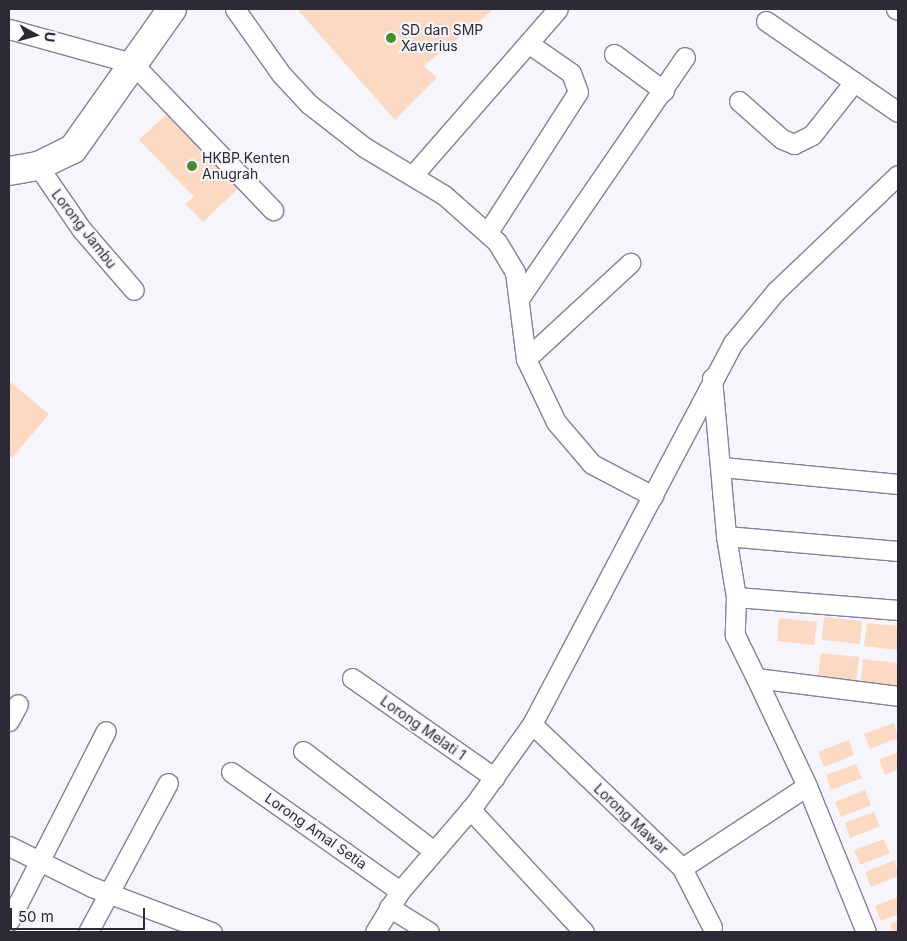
<!DOCTYPE html>
<style>
body{margin:0}
#map{position:relative;width:907px;height:941px;overflow:hidden;background:#f7f5fc;font-family:Inter,sans-serif}
div>[style]{position:absolute}
[style*='--x']{left:calc(var(--x)*1px);top:calc(var(--y)*1px);width:calc(var(--w)*1px);rotate:calc(var(--a)*1deg)}
.building>*{inset:0;background:#fbd9c2}
.roads{filter:drop-shadow(1px 0 #897d9c) drop-shadow(-1px 0 #897d9c) drop-shadow(0 1px #897d9c) drop-shadow(0 -1px #897d9c)}
.street>*{height:19px;margin:-9.5px;padding:0 9.5px;transform-origin:9.5px;border-radius:9.5px;background:#fff}
.secondary>*{height:28px;margin:-14px;padding:0 14px;transform-origin:14px;border-radius:14px;background:#fff}
.dots>*{width:14px;height:14px;translate:-50% -50%;box-sizing:border-box;border:2px solid #f7f5fc;border-radius:50%}
span{translate:-50% -50%;white-space:nowrap;text-align:center;line-height:1.15;-webkit-text-stroke:4px #f7f5fc;paint-order:stroke}
.poi-label{font-size:14px;color:#2e2936}
.left{translate:0 -50%;text-align:left}
.street-label{font-size:14px;color:#2e2936}
.frame{position:absolute;inset:0;border:10px solid #2e2936;pointer-events:none}
.north{position:absolute;left:10px;top:10px;width:50px;height:50px;-webkit-text-stroke:4px #f7f5fc;paint-order:stroke;rotate:97deg;font-size:14px;font-weight:700;line-height:20px;text-align:center;color:#2e2936}
.north::after{content:'';display:block;margin:auto;width:18px;height:22px;background:#2e2936;clip-path:polygon(50% 0,100% 100%,50% 72%,0 100%)}
.scale{position:absolute;left:10px;top:908px;width:135px;height:22px;box-sizing:border-box;border:2px solid #2e2936;border-top:0;padding-left:6px;font-size:15px;line-height:18px;white-space:nowrap;color:#2e2936;-webkit-text-stroke:4px #f7f5fc;paint-order:stroke}
</style>
<div id="map">
<div class="building">
<div style="clip-path:polygon(297px 9px,492px 9px,493px 10px,424px 66px,437px 78px,395px 120px)"></div>
<div style="clip-path:polygon(171px 110px,244px 183px,203px 222px,185px 204px,194px 197px,139px 140px)"></div>
<div style="clip-path:polygon(9px 381px,49px 414px,12px 458px,9px 455px)"></div>
<div style="clip-path:polygon(824px 617px,862px 621px,860px 644px,822px 640px)"></div>
<div style="clip-path:polygon(779px 618px,817px 622px,814px 645px,777px 641px)"></div>
<div style="clip-path:polygon(867px 623px,898px 626px,898px 650px,864px 646px)"></div>
<div style="clip-path:polygon(821px 653px,859px 657px,856px 681px,818px 677px)"></div>
<div style="clip-path:polygon(863px 659px,898px 663px,898px 686px,861px 682px)"></div>
<div style="clip-path:polygon(894px 723px,898px 738px,870px 749px,864px 734px)"></div>
<div style="clip-path:polygon(849px 740px,854px 755px,824px 767px,818px 752px)"></div>
<div style="clip-path:polygon(898px 752px,898px 769px,885px 775px,879px 760px)"></div>
<div style="clip-path:polygon(856px 764px,862px 778px,831px 790px,826px 775px)"></div>
<div style="clip-path:polygon(865px 790px,871px 805px,841px 817px,835px 802px)"></div>
<div style="clip-path:polygon(874px 812px,880px 826px,850px 838px,845px 823px)"></div>
<div style="clip-path:polygon(884px 839px,890px 853px,860px 865px,854px 850px)"></div>
<div style="clip-path:polygon(895px 860px,898px 876px,871px 887px,865px 872px)"></div>
<div style="clip-path:polygon(898px 897px,898px 914px,881px 921px,875px 906px)"></div>
<div style="clip-path:polygon(898px 921px,898px 932px,893px 932px,890px 924px)"></div>
</div>
<div class="roads">
<div class="street">
<div style="--x:235;--y:9;--w:80;--a:54.7"></div>
<div style="--x:281;--y:74;--w:41;--a:47"></div>
<div style="--x:309;--y:104;--w:70;--a:38"></div>
<div style="--x:364;--y:147;--w:93;--a:31"></div>
<div style="--x:444;--y:195;--w:71;--a:41.6"></div>
<div style="--x:497;--y:242;--w:35;--a:59"></div>
<div style="--x:515;--y:272;--w:88;--a:82.8"></div>
<div style="--x:526;--y:359;--w:70;--a:64.5"></div>
<div style="--x:556;--y:422;--w:55;--a:49.4"></div>
<div style="--x:592;--y:464;--w:69;--a:27.7"></div>
<div style="--x:896;--y:9;--w:2;--a:27"></div>
<div style="--x:766;--y:21;--w:160;--a:34.6"></div>
<div style="--x:9;--y:29;--w:128;--a:15.5"></div>
<div style="--x:132;--y:63;--w:204;--a:46.2"></div>
<div style="--x:614;--y:54;--w:62;--a:36.5"></div>
<div style="--x:739;--y:101;--w:57;--a:41.5"></div>
<div style="--x:782;--y:139;--w:13;--a:23"></div>
<div style="--x:794;--y:144;--w:20;--a:-27"></div>
<div style="--x:812;--y:135;--w:68;--a:-51.6"></div>
<div style="--x:38;--y:166;--w:78;--a:55.5"></div>
<div style="--x:82;--y:230;--w:79;--a:49.1"></div>
<div style="--x:413;--y:175;--w:220;--a:-48.9"></div>
<div style="--x:488;--y:232;--w:166;--a:-57.3"></div>
<div style="--x:578;--y:92;--w:20;--a:-110"></div>
<div style="--x:571;--y:73;--w:52;--a:-145.1"></div>
<div style="--x:520;--y:297;--w:291;--a:-55.5"></div>
<div style="--x:526;--y:359;--w:142;--a:-42.7"></div>
<div style="--x:712;--y:378;--w:159;--a:84.9"></div>
<div style="--x:726;--y:536;--w:62;--a:80.7"></div>
<div style="--x:736;--y:597;--w:38;--a:92"></div>
<div style="--x:735;--y:635;--w:48;--a:64"></div>
<div style="--x:756;--y:678;--w:143;--a:7.2"></div>
<div style="--x:722;--y:467;--w:177;--a:5.5"></div>
<div style="--x:726;--y:536;--w:173;--a:5"></div>
<div style="--x:736;--y:597;--w:163;--a:4.6"></div>
<div style="--x:352;--y:678;--w:174;--a:35"></div>
<div style="--x:756;--y:678;--w:119;--a:64.7"></div>
<div style="--x:807;--y:786;--w:157;--a:68"></div>
<div style="--x:9;--y:721;--w:19;--a:-62"></div>
<div style="--x:532;--y:724;--w:208;--a:43.8"></div>
<div style="--x:682;--y:868;--w:66;--a:63"></div>
<div style="--x:303;--y:751;--w:165;--a:37.4"></div>
<div style="--x:231;--y:772;--w:207;--a:35.2"></div>
<div style="--x:470;--y:809;--w:168;--a:47.2"></div>
<div style="--x:9;--y:846;--w:93;--a:26.3"></div>
<div style="--x:92;--y:887;--w:128;--a:20.6"></div>
<div style="--x:682;--y:868;--w:149;--a:-33.3"></div>
<div style="--x:389;--y:907;--w:47;--a:32"></div>
<div style="--x:9;--y:921;--w:213;--a:-63"></div>
<div style="--x:88;--y:932;--w:169;--a:-61.8"></div>
<div style="--x:375;--y:932;--w:48;--a:-58.6"></div>
<div style="--x:400;--y:891;--w:113;--a:-49.3"></div>
<div style="--x:474;--y:805;--w:100;--a:-54.4"></div>
<div style="--x:532;--y:724;--w:431;--a:-62.2"></div>
<div style="--x:733;--y:343;--w:67;--a:-50.4"></div>
<div style="--x:776;--y:291;--w:168;--a:-43.6"></div>
</div>
<div class="secondary">
<div style="--x:9;--y:171;--w:29;--a:-10"></div>
<div style="--x:38;--y:166;--w:39;--a:-26"></div>
<div style="--x:73;--y:149;--w:171;--a:-54.7"></div>
</div>
</div>
<div class="dots">
<div style="left:391px;top:38px;background:#4b8a2b"></div>
<div style="left:192px;top:166px;background:#4b8a2b"></div>
</div>
<div class="poi-label">
<span class="left" style="left:401px;top:38px">SD dan SMP<br>Xaverius</span>
<span class="left" style="left:202px;top:166px">HKBP Kenten<br>Anugrah</span>
</div>
<div class="street-label">
<span style="left:84px;top:229px;rotate:52deg">Lorong Jambu</span>
<span style="left:423px;top:728px;rotate:35deg">Lorong Melati 1</span>
<span style="left:631px;top:819px;rotate:43deg">Lorong Mawar</span>
<span style="left:316px;top:831px;rotate:35deg">Lorong Amal Setia</span>
</div>
<div class="frame"></div>
<div class="north">U</div>
<div class="scale">50 m</div>
</div>
